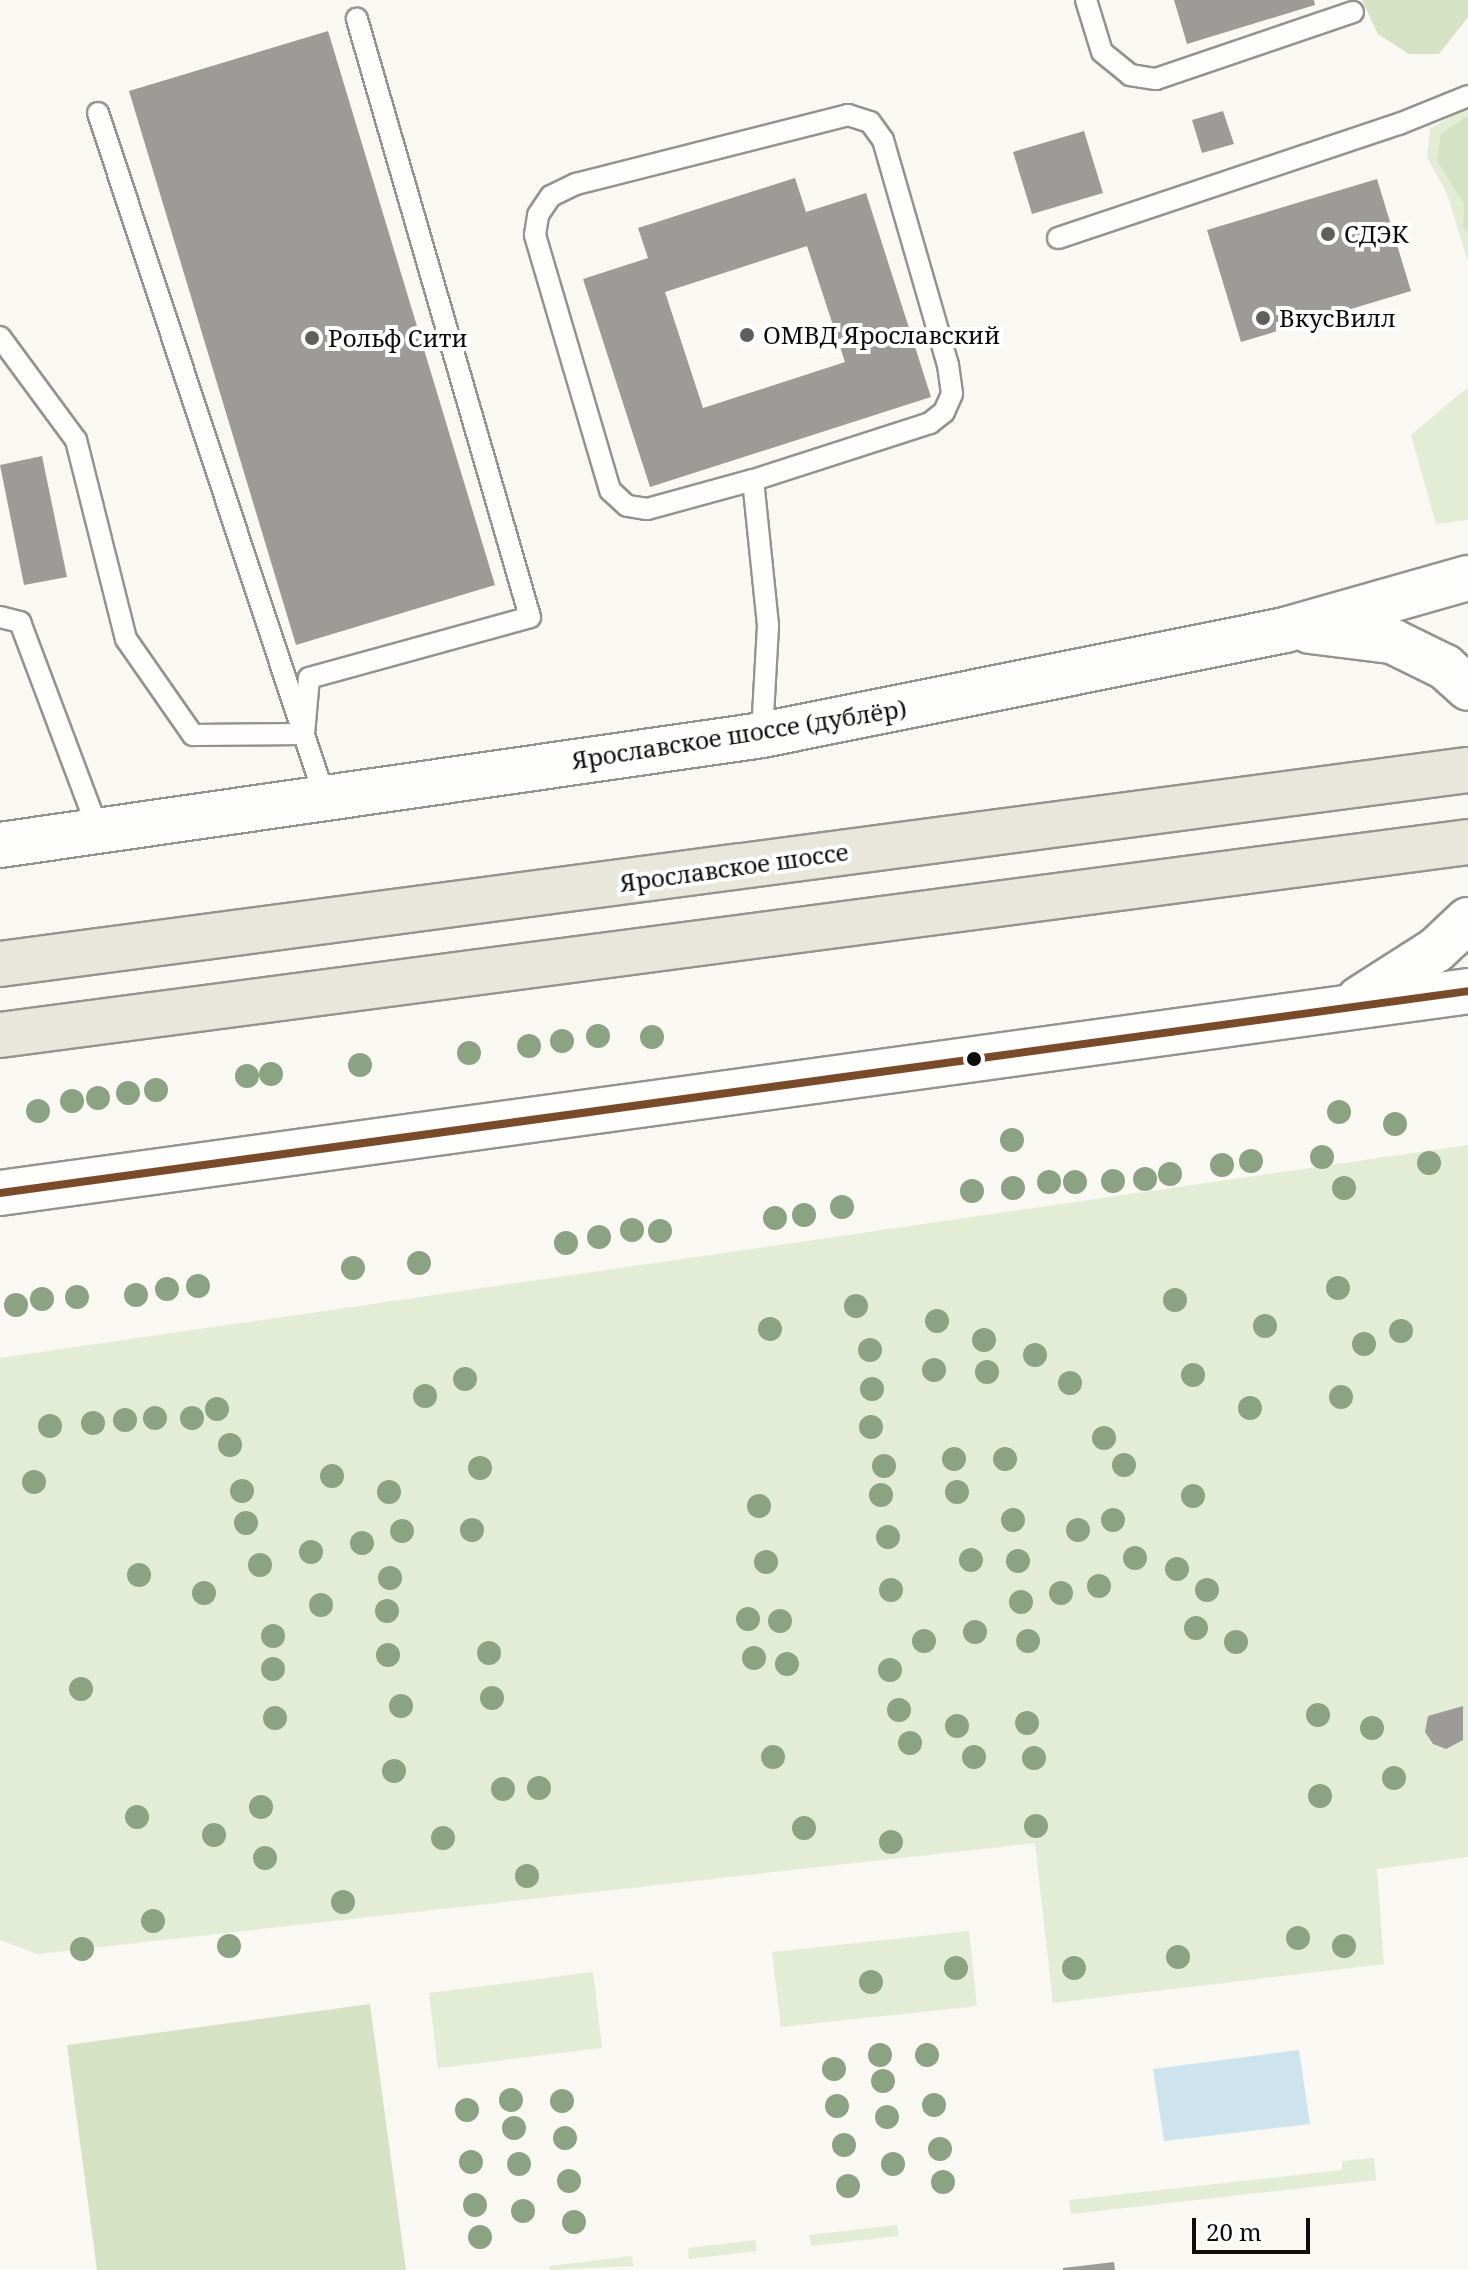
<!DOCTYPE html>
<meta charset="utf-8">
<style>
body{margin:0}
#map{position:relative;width:1468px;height:2270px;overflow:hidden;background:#faf8f2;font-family:"Noto Serif",serif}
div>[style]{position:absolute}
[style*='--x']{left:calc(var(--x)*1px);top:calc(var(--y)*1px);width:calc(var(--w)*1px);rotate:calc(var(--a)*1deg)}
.green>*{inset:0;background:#e3ecd5}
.forest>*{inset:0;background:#d5e3c4}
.water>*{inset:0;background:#cde4ef}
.building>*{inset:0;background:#9d9b98}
.roads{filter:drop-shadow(2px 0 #949390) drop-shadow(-2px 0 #949390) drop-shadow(0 2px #949390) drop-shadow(0 -2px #949390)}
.service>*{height:20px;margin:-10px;padding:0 10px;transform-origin:10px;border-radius:10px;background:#fefefd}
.tertiary>*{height:44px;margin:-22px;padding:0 22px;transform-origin:22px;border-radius:22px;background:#fefefd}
.primary>*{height:44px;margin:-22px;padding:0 22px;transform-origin:22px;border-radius:22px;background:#e9e6db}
.bus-1>*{height:8px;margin:-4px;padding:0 4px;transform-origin:4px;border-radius:4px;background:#7a4b2a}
.trees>*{width:24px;height:24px;margin:-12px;border-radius:50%;background:#8ba382}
.dots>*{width:22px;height:22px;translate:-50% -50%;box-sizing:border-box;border:4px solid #fff;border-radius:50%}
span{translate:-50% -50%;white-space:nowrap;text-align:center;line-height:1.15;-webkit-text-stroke:8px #fff;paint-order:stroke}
.poi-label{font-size:24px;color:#0d0d0d}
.left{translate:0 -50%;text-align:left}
.street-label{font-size:24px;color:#0d0d0d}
.scale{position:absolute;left:1192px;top:2218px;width:118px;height:36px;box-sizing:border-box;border:4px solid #0d0d0d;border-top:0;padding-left:10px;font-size:24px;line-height:28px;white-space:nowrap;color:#0d0d0d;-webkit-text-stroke:6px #fff;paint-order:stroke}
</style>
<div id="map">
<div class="green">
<div style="clip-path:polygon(1468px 106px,1468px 262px,1447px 194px,1427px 157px,1430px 129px)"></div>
<div style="clip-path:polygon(1468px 387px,1468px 520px,1436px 524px,1411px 435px)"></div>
<div style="clip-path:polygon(1468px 1145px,1468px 1857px,1377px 1869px,1384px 1964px,1053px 2003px,1035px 1843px,37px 1954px,0 1940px,0 1358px)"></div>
<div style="clip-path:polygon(969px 1931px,977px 2006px,781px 2027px,772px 1952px)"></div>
<div style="clip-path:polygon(593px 1972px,602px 2048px,438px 2068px,429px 1993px)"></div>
<div style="clip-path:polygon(1374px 2158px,1376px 2180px,1071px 2214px,1069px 2200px,1342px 2170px,1342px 2161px)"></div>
<div style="clip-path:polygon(897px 2225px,899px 2236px,811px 2246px,809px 2235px)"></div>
<div style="clip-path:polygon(755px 2240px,757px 2251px,689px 2259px,688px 2248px)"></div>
<div style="clip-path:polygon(632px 2256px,633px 2266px,550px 2270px,549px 2266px)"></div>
</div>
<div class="forest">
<div style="clip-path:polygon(1362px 0,1468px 0,1468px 17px,1439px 54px,1409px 54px,1378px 34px)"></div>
<div style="clip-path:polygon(1468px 115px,1468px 232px,1463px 228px,1464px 204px,1437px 161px,1441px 134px)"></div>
<div style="clip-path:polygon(370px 2004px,406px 2270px,97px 2270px,67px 2045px)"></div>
</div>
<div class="water">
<div style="clip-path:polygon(1299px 2050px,1310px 2124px,1164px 2141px,1153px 2069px)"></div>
</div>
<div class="building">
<div style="clip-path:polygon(1174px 0,1314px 0,1315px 5px,1187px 44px)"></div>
<div style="clip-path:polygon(328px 31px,495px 585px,296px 645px,129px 91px)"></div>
<div style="clip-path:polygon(1223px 111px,1234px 144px,1202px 153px,1192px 120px)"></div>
<div style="clip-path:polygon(1084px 131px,1103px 193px,1032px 214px,1013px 152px)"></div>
<div style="clip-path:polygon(evenodd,795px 178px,806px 212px,866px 193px,931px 397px,650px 487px,583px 279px,648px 258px,638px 228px,795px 178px,807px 246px,845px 362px,703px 408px,665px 292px,807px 246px)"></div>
<div style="clip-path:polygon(1377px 179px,1411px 291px,1241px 342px,1207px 230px)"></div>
<div style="clip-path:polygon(42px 456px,67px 577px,24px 585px,0 465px)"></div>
<div style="clip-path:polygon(1463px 1706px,1463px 1740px,1446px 1749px,1433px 1744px,1425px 1732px,1428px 1716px)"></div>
<div style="clip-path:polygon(1114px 2262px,1115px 2270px,1063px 2270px,1063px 2268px)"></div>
</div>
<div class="roads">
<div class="service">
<div style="--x:1086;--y:0;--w:54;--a:72.9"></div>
<div style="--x:1102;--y:52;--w:36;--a:39"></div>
<div style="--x:1130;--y:75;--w:26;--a:9"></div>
<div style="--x:1156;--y:79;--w:208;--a:-18.8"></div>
<div style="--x:98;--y:113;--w:718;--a:71.67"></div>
<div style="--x:1058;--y:238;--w:360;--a:-18.5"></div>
<div style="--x:1399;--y:124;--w:74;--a:-22.1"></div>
<div style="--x:0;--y:337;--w:128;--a:53.6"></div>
<div style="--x:76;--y:440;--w:205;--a:75.9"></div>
<div style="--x:126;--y:639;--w:117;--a:55.1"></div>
<div style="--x:193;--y:735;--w:111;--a:-0.5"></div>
<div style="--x:304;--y:734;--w:56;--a:-84.9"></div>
<div style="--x:309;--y:678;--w:229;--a:-15.4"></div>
<div style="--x:530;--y:617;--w:623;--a:-106.14"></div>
<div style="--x:753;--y:480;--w:110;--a:164.7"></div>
<div style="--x:647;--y:509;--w:20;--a:-171"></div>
<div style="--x:627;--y:506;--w:23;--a:-137"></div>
<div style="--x:610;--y:490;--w:266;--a:-106.4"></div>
<div style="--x:535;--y:235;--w:20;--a:-81"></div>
<div style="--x:538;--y:215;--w:23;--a:-56"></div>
<div style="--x:551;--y:196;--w:28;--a:-26"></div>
<div style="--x:576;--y:184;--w:281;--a:-14.2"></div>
<div style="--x:848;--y:115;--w:23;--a:18"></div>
<div style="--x:870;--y:122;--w:22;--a:54"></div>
<div style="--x:883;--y:140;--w:234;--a:73.9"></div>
<div style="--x:948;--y:365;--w:29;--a:82"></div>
<div style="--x:952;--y:394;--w:20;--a:114"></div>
<div style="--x:944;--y:412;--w:18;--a:142"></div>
<div style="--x:930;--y:423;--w:186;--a:162.1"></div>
<div style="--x:753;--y:480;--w:147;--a:84.1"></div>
<div style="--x:768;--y:626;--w:109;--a:93.2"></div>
<div style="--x:0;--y:617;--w:21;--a:14"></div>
<div style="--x:20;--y:622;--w:222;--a:69.4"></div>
</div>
<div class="tertiary">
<div style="--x:1310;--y:631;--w:83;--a:7"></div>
<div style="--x:1392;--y:641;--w:59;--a:26.1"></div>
<div style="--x:1445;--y:667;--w:31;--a:42"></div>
<div style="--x:0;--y:845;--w:770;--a:-8.21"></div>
<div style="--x:762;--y:735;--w:533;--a:-11.35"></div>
<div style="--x:1285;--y:630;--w:190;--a:-15.9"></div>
<div style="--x:1359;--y:999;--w:91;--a:-32.5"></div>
<div style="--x:1436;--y:950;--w:44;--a:-43.2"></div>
<div style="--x:0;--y:1193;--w:1482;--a:-7.83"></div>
</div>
<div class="primary">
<div style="--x:0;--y:964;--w:1481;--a:-7.53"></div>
<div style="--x:0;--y:1035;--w:1481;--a:-7.49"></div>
</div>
</div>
<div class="bus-1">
<div style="--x:0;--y:1193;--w:1482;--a:-7.83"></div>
</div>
<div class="trees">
<div style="left:598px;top:1036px"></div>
<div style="left:652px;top:1037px"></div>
<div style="left:562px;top:1041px"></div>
<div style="left:529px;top:1046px"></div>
<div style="left:469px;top:1053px"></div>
<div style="left:360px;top:1065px"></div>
<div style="left:271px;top:1074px"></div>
<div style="left:247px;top:1076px"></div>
<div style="left:156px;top:1090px"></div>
<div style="left:128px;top:1093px"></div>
<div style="left:98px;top:1098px"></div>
<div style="left:72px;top:1101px"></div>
<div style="left:38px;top:1111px"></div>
<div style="left:1339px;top:1112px"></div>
<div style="left:1395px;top:1124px"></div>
<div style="left:1012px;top:1140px"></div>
<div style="left:1322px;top:1157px"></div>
<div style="left:1251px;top:1161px"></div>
<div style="left:1429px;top:1163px"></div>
<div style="left:1222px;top:1165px"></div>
<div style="left:1170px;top:1174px"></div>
<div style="left:1145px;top:1179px"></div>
<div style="left:1113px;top:1181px"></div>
<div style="left:1049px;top:1182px"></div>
<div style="left:1075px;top:1182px"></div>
<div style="left:1013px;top:1188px"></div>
<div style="left:1344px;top:1188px"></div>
<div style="left:972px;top:1191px"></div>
<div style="left:842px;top:1207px"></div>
<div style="left:804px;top:1215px"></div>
<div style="left:775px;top:1218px"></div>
<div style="left:632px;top:1230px"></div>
<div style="left:660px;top:1231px"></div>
<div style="left:599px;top:1237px"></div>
<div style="left:566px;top:1243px"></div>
<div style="left:419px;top:1263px"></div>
<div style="left:353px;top:1268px"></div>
<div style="left:198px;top:1286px"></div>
<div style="left:1338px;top:1288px"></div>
<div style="left:167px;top:1289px"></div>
<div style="left:136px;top:1295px"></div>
<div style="left:77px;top:1297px"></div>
<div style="left:42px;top:1299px"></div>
<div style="left:1175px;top:1300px"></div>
<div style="left:16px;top:1305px"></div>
<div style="left:856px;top:1306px"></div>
<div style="left:937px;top:1321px"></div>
<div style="left:1265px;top:1326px"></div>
<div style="left:770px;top:1329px"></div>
<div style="left:1401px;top:1331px"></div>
<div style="left:984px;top:1340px"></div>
<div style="left:1364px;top:1344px"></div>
<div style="left:870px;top:1350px"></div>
<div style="left:1035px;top:1355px"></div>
<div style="left:934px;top:1370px"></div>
<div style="left:987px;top:1372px"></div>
<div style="left:1193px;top:1375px"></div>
<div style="left:465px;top:1379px"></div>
<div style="left:1070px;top:1383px"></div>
<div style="left:872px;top:1389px"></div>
<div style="left:425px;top:1396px"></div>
<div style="left:1341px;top:1397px"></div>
<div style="left:1250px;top:1408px"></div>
<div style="left:217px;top:1409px"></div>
<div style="left:155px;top:1418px"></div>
<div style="left:192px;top:1418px"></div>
<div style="left:125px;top:1420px"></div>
<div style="left:93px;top:1423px"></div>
<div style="left:50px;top:1426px"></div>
<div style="left:871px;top:1427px"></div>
<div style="left:1104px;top:1438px"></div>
<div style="left:230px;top:1445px"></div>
<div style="left:954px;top:1459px"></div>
<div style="left:1005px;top:1459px"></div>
<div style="left:1124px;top:1465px"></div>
<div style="left:884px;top:1466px"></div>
<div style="left:480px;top:1468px"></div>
<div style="left:332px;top:1476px"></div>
<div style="left:34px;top:1482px"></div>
<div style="left:242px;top:1491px"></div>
<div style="left:389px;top:1492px"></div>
<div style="left:957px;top:1492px"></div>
<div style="left:881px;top:1495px"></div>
<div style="left:1193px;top:1496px"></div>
<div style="left:759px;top:1506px"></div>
<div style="left:1013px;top:1520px"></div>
<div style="left:1113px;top:1520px"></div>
<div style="left:246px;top:1523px"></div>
<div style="left:472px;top:1530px"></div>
<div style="left:1078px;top:1530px"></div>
<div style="left:402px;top:1531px"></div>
<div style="left:888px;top:1537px"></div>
<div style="left:362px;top:1543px"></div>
<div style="left:311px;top:1552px"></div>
<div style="left:1135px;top:1558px"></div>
<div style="left:971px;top:1560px"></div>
<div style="left:1018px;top:1561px"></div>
<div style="left:766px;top:1562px"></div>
<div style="left:260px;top:1565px"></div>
<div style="left:1177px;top:1569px"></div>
<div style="left:139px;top:1575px"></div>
<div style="left:390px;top:1578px"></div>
<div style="left:1099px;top:1586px"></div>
<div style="left:891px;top:1590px"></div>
<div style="left:1207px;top:1590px"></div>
<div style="left:204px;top:1593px"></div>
<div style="left:1061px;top:1593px"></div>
<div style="left:1021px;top:1602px"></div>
<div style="left:321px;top:1605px"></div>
<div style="left:387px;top:1611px"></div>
<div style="left:748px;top:1619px"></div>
<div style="left:780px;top:1621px"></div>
<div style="left:1196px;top:1628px"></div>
<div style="left:975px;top:1632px"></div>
<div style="left:273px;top:1636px"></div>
<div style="left:924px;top:1641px"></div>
<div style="left:1028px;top:1641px"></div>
<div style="left:1236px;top:1642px"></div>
<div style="left:489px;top:1653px"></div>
<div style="left:388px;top:1655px"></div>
<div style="left:754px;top:1658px"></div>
<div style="left:787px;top:1664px"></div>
<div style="left:273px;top:1669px"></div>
<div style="left:890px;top:1670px"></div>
<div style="left:81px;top:1689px"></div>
<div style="left:492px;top:1698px"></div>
<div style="left:401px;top:1706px"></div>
<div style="left:899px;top:1710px"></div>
<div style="left:1318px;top:1715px"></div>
<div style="left:275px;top:1718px"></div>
<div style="left:1027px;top:1723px"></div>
<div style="left:957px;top:1726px"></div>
<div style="left:1372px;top:1728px"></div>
<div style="left:910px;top:1743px"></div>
<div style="left:773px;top:1757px"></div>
<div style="left:974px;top:1757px"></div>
<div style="left:1034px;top:1758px"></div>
<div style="left:394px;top:1771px"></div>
<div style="left:1394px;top:1778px"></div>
<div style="left:539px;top:1788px"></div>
<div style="left:503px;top:1789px"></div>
<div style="left:1320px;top:1796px"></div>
<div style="left:261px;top:1807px"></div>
<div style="left:137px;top:1817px"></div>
<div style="left:1036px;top:1826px"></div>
<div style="left:804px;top:1828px"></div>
<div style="left:214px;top:1835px"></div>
<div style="left:443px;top:1838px"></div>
<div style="left:891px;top:1842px"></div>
<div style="left:265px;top:1858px"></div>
<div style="left:527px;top:1876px"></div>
<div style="left:343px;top:1902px"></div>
<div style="left:153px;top:1921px"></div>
<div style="left:1298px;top:1938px"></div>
<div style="left:229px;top:1946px"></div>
<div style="left:1344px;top:1946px"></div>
<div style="left:82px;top:1949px"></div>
<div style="left:1178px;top:1957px"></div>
<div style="left:956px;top:1968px"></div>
<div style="left:1074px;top:1968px"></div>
<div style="left:871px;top:1982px"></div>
<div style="left:880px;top:2055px"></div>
<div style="left:927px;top:2055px"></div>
<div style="left:834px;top:2069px"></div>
<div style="left:883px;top:2081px"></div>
<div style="left:511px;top:2100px"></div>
<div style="left:562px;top:2101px"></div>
<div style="left:934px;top:2105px"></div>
<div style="left:837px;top:2106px"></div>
<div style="left:467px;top:2110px"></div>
<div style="left:887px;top:2117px"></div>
<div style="left:514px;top:2128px"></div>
<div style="left:565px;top:2138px"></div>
<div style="left:844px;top:2145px"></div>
<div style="left:940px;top:2149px"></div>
<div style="left:471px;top:2162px"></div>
<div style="left:519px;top:2164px"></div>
<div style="left:893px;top:2164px"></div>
<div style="left:569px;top:2181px"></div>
<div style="left:943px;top:2182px"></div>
<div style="left:848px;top:2186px"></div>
<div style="left:475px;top:2205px"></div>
<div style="left:523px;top:2211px"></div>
<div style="left:574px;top:2222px"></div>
<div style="left:480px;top:2237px"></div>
</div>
<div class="dots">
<div style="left:1328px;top:234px;background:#605f5d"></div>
<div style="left:1263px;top:318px;background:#605f5d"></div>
<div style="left:747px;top:335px;background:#605f5d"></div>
<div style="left:312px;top:338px;background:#605f5d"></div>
<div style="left:974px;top:1059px;background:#0d0d0d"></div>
</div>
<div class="poi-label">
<span class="left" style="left:1344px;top:234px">СДЭК</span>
<span class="left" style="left:1279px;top:318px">ВкусВилл</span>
<span class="left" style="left:763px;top:335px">ОМВД Ярославский</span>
<span class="left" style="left:328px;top:338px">Рольф Сити</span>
</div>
<div class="street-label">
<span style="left:739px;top:734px;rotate:-9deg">Ярославское шоссе (дублёр)</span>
<span style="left:734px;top:867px;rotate:-8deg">Ярославское шоссе</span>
</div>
<div class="scale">20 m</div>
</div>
